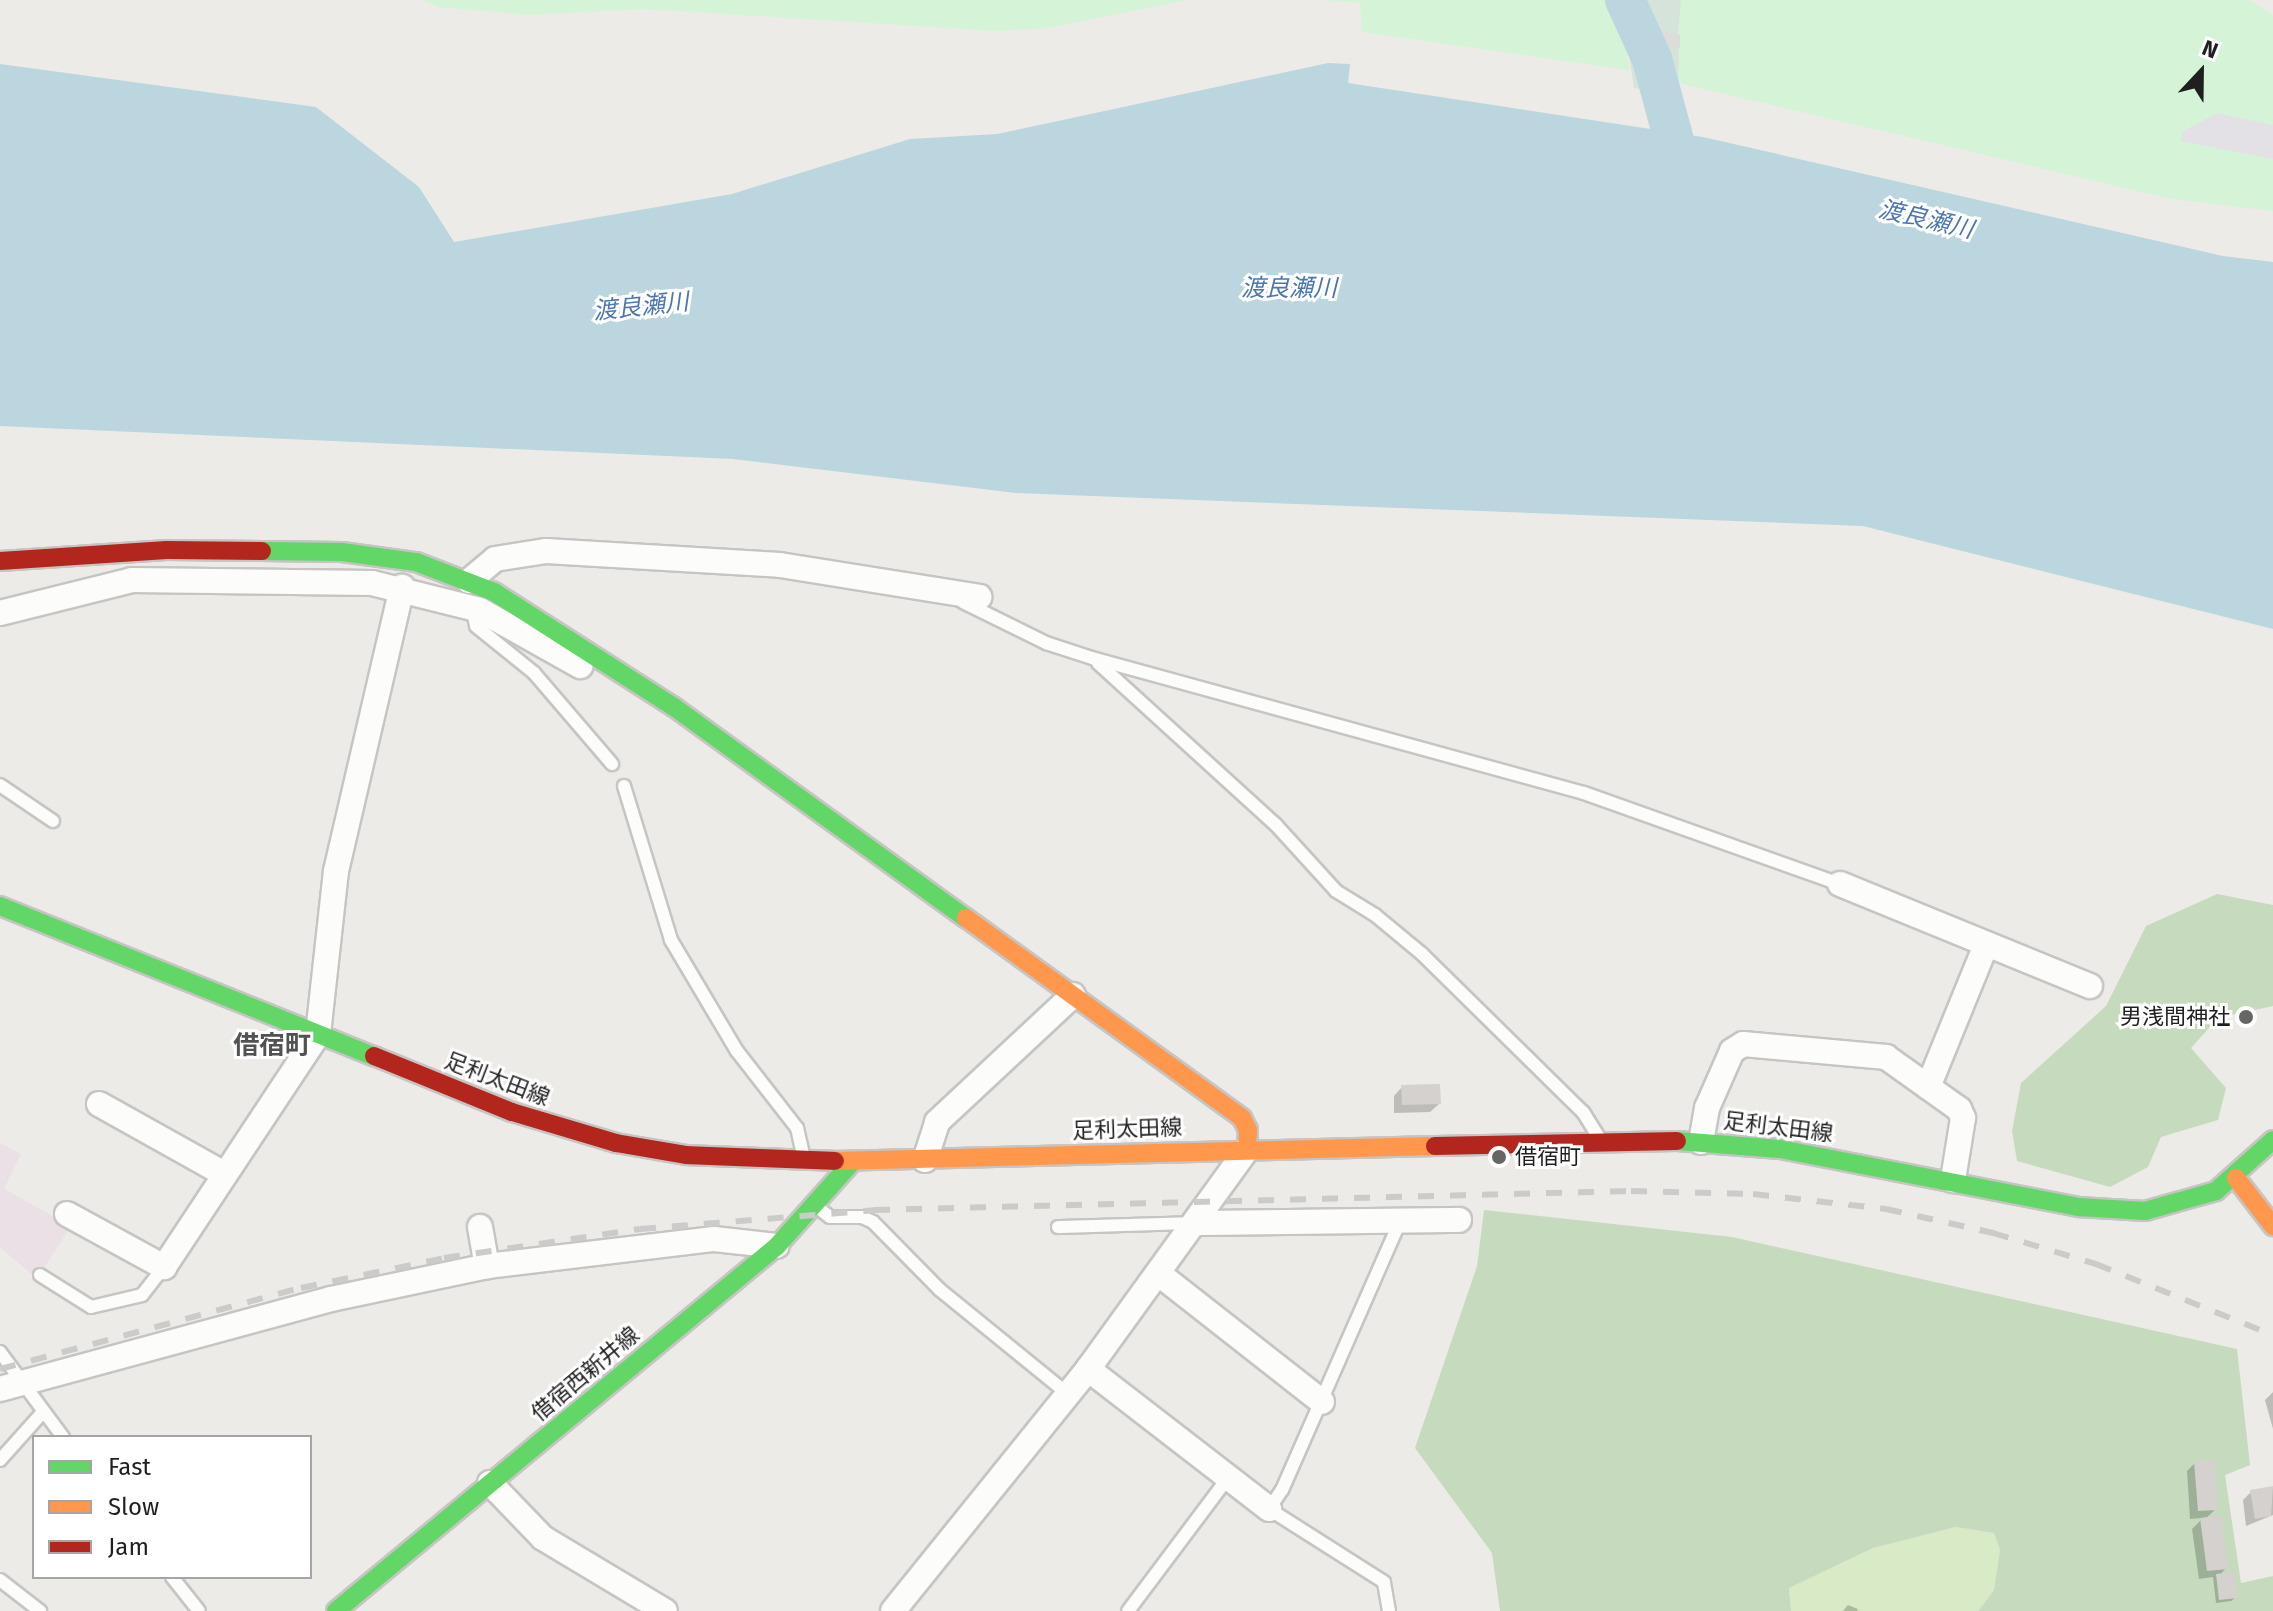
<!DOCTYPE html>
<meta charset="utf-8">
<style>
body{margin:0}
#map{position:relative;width:2273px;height:1611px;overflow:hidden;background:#edebe7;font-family:"Fira Sans","Noto Sans JP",sans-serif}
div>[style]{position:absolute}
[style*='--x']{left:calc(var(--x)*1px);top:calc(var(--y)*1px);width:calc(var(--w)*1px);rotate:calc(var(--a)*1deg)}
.industrial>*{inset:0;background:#eae0e5}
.grass>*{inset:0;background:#d8eac6}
.forest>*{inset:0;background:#c6dbbd}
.wetland>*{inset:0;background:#d5e3db}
.park>*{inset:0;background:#d5f3d7}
.plaza>*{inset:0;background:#e3e1e6}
.water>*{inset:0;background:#bbd6df}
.pier>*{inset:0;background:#dddcda}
.shadow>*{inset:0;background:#0003}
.river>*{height:40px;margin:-20px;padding:0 20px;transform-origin:20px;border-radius:20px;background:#bbd6df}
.building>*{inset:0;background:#d4d1ce}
.roads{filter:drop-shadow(2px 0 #c6c5c3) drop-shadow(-2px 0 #c6c5c3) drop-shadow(0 2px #c6c5c3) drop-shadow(0 -2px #c6c5c3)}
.lane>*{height:12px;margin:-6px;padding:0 6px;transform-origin:6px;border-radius:6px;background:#fcfcfb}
.street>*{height:24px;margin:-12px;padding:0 12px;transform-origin:12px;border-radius:12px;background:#fcfcfb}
.fast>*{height:18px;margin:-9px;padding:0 9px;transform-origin:9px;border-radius:9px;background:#63d668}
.slow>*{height:18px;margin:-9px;padding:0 9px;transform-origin:9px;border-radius:9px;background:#ff974d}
.jam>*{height:18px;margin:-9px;padding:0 9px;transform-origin:9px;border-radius:9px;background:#b3261e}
.rail>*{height:6px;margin-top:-3px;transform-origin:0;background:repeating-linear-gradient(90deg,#cbcbca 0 16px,transparent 0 32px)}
.dots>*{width:22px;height:22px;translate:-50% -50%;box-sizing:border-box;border:4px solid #fff;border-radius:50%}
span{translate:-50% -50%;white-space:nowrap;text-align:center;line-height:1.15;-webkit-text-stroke:6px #fff;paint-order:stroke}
.poi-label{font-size:22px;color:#1f1f1f}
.right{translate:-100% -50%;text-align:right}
.left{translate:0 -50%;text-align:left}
.street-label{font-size:22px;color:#1f1f1f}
.water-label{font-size:24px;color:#4c77ad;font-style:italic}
.quarter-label{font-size:26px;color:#525252;font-weight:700}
.legend{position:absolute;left:32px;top:1435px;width:280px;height:144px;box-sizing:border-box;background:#fff;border:2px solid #a5a5a5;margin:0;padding:10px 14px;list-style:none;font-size:24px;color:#1f1f1f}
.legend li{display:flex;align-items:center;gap:16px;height:40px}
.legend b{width:40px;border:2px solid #a5a5a5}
.north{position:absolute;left:2161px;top:32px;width:80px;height:80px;-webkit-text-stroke:6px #fff;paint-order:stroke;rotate:22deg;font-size:22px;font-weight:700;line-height:32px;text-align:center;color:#1f1f1f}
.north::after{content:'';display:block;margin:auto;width:28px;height:36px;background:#1f1f1f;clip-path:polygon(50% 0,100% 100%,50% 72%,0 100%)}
</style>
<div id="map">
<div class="industrial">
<div style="clip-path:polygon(0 1143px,21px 1154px,4px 1189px,71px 1226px,37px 1279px,0 1247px)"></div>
</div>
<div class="grass">
<div style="clip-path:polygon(1956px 1527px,1994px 1533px,2000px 1550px,1994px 1590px,1978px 1611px,1791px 1611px,1789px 1588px,1873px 1548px)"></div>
</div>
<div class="forest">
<div style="clip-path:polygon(2217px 894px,2273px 905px,2273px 1006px,2218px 1018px,2191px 1048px,2226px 1088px,2218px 1120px,2161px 1137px,2148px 1167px,2110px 1187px,2017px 1161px,2012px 1131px,2021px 1083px,2106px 1006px,2146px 926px)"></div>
<div style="clip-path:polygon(1484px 1210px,1732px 1237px,2237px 1349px,2250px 1465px,2225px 1475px,2241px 1583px,2273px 1576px,2273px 1611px,1978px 1611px,1994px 1590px,2000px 1550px,1994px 1533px,1956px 1527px,1873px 1548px,1789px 1588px,1791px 1611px,1500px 1611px,1492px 1553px,1415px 1448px,1477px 1266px)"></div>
</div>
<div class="wetland">
<div style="clip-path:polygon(1606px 0,1681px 0,1679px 96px,1634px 88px,1623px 15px)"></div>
</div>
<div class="park">
<div style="clip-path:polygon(422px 0,1187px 0,1048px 28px,995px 31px,647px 9px,529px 15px,438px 7px)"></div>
<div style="clip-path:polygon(1323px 0,1606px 0,1623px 15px,1625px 27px,1678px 35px,1681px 0,2250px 0,2273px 15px,2273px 211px,2172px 199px,1678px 83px,1679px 46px,1626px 36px,1629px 70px,1362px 32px,1360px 3px)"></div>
</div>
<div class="plaza">
<div style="clip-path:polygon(2217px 113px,2273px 125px,2273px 159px,2181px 141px,2182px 132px)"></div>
</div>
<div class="water">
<div style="clip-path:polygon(1328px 63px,1350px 64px,1348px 83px,1703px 137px,2223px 256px,2273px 262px,2273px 629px,1863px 526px,1016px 493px,733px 459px,0 426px,0 64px,316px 107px,419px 187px,454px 242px,732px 194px,910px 139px,997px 134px)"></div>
</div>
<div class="pier">
<div style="clip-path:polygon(1623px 24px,1680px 35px,1680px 48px,1623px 37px)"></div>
</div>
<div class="shadow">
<div style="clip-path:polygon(1402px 1087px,1439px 1104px,1430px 1112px,1394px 1113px,1394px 1096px)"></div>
<div style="clip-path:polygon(2273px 1392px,2273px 1429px,2265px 1400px)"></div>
<div style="clip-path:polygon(2195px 1463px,2216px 1509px,2205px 1519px,2226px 1568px,2219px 1576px,2235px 1598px,2231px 1601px,2216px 1603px,2213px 1577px,2199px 1579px,2192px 1529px,2203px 1518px,2190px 1519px,2187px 1471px)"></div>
<div style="clip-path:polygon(2273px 1488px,2273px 1515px,2246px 1526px,2243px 1500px,2251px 1492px)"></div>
<div style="clip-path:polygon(1848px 1605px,1858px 1609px,1857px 1611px,1843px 1611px)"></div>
</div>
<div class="river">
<div style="--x:1625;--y:0;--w:65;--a:65.4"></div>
<div style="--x:1652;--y:59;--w:108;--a:74.9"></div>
</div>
<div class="building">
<div style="clip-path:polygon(1440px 1084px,1441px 1104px,1402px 1105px,1401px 1085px)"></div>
<div style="clip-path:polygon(2214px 1459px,2218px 1510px,2198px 1511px,2194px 1461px)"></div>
<div style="clip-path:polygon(2273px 1486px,2271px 1516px,2255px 1519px,2250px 1490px)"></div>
<div style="clip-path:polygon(2221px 1515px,2228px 1569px,2207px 1571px,2200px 1518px)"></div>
<div style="clip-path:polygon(2234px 1572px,2237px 1598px,2219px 1600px,2216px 1574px)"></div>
</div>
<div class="roads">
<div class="lane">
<div style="--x:963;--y:602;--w:93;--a:26.3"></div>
<div style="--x:1046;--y:643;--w:48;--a:18.1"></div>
<div style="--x:1092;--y:658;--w:510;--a:15.34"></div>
<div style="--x:1584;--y:793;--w:272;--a:19.6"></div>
<div style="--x:472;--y:608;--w:18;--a:77"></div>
<div style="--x:476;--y:626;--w:75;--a:39"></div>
<div style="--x:534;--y:673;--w:120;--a:49.4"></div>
<div style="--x:1098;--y:663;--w:241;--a:42.3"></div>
<div style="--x:1276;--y:825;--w:89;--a:47.7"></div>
<div style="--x:1336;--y:891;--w:46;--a:31.6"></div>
<div style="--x:1375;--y:915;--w:61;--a:39.7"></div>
<div style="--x:1422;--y:954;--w:226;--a:44.5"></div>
<div style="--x:1583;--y:1112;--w:31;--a:58"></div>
<div style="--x:0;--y:785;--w:64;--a:34.2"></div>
<div style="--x:624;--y:786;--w:161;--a:73"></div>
<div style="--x:671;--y:940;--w:129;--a:59.3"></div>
<div style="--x:737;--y:1051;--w:98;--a:52.1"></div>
<div style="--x:797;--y:1128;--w:27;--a:77"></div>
<div style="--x:817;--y:1207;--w:16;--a:38"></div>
<div style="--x:830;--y:1217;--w:32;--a:0"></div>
<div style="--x:862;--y:1217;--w:12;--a:24"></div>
<div style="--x:873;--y:1222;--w:95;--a:45.4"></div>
<div style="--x:940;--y:1290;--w:165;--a:39.1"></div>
<div style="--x:1058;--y:1227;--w:133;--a:-1.7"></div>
<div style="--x:40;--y:1275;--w:60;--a:32.1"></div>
<div style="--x:91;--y:1307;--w:52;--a:-13.2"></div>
<div style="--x:142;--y:1295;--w:36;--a:-52"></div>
<div style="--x:0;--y:1352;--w:106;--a:53.5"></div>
<div style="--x:0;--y:1460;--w:64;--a:-48.1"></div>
<div style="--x:172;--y:1577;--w:43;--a:51.5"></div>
<div style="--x:0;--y:1580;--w:51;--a:37.8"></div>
<div style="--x:1128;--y:1611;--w:166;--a:-53.1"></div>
<div style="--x:1389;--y:1611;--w:29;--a:-100"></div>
<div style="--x:1384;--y:1582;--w:136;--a:-147.6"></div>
<div style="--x:1269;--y:1509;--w:23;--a:-56"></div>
<div style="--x:1282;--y:1490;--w:294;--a:-66.3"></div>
</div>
<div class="street">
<div style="--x:469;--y:581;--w:34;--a:-40"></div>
<div style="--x:495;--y:559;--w:52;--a:-8.9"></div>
<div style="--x:546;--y:551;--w:234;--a:3.4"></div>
<div style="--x:780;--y:565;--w:202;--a:9.1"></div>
<div style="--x:0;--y:613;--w:136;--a:-14"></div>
<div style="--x:132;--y:580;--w:240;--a:0.7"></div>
<div style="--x:372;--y:583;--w:111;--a:14"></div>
<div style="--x:480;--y:610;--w:115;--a:29.2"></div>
<div style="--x:1840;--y:884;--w:270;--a:22.2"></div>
<div style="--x:1928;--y:1087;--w:153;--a:-67.8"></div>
<div style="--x:99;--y:1104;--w:143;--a:29.2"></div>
<div style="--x:1701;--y:1142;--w:35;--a:-80"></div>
<div style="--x:1707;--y:1108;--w:62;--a:-66.3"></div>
<div style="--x:1732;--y:1051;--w:13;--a:-32"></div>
<div style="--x:1743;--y:1044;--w:144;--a:5.2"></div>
<div style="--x:1886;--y:1057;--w:90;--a:35.5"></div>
<div style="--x:1959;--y:1109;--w:10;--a:66"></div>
<div style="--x:1963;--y:1118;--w:63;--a:99.2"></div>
<div style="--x:925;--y:1160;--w:40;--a:-72"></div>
<div style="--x:937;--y:1122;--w:186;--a:-43"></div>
<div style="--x:67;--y:1214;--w:111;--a:28.7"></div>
<div style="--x:164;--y:1267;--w:279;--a:-56.5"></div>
<div style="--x:318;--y:1034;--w:164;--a:-83.7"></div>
<div style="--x:336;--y:871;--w:292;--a:-76.9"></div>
<div style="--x:1195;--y:1223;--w:264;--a:-0.7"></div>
<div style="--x:480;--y:1227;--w:40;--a:80"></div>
<div style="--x:1159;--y:1274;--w:207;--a:38.1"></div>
<div style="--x:1088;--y:1369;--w:229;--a:37.7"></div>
<div style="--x:0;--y:1389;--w:343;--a:-15.2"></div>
<div style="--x:331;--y:1299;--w:159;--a:-11.9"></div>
<div style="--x:487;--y:1266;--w:229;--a:-6.8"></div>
<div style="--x:714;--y:1239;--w:63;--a:6.3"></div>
<div style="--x:490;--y:1483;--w:76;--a:46.1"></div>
<div style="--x:543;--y:1538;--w:142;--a:30.9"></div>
<div style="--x:893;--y:1611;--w:311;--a:-51.1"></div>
<div style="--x:1088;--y:1369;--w:271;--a:-54.1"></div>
</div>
<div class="fast">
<div style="--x:262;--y:551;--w:80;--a:0.7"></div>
<div style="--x:342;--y:552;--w:75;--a:7.7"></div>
<div style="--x:416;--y:562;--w:84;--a:21"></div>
<div style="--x:494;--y:592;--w:214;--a:32.6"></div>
<div style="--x:674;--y:707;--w:360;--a:35.9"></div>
<div style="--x:0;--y:906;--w:403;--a:21.9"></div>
<div style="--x:1677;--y:1141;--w:103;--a:4.4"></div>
<div style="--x:1780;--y:1149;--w:305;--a:11"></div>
<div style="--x:2079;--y:1207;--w:66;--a:3.5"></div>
<div style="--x:2145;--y:1211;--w:74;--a:-15.7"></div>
<div style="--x:2216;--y:1191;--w:76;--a:-41.8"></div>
<div style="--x:336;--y:1611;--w:572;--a:-39.61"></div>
<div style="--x:777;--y:1246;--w:113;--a:-48.2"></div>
</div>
<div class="slow">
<div style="--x:966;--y:918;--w:341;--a:35.9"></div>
<div style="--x:1242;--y:1118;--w:13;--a:63"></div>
<div style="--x:1248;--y:1130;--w:19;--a:93"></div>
<div style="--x:835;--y:1161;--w:600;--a:-1.43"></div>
<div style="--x:2236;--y:1178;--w:61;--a:52.4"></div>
</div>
<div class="jam">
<div style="--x:0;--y:561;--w:167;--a:-3.8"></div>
<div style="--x:167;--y:550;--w:95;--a:0.6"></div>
<div style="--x:374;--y:1056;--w:149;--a:22.1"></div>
<div style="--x:512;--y:1112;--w:109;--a:16.6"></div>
<div style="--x:616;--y:1143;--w:72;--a:9.6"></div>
<div style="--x:687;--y:1155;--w:148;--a:2.3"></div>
<div style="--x:1435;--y:1146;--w:242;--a:-1.2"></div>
</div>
</div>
<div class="rail">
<div style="--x:0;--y:1369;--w:312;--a:-15.1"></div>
<div style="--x:301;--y:1288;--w:146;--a:-11.8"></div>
<div style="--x:444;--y:1258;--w:198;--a:-8.4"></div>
<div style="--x:640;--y:1229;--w:235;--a:-4.6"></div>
<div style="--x:874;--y:1210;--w:757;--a:-1.44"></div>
<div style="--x:1631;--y:1191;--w:122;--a:1.4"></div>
<div style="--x:1753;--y:1194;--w:134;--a:6.4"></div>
<div style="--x:1886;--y:1209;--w:110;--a:12.6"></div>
<div style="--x:1993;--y:1233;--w:108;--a:16.8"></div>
<div style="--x:2096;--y:1264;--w:191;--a:21.9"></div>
</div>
<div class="dots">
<div style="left:2246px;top:1017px;background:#676665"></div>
<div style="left:1499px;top:1157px;background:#676665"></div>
</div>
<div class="poi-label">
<span class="right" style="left:2230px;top:1017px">男浅間神社</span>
<span class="left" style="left:1515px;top:1157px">借宿町</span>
</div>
<div class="street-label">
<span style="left:497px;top:1079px;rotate:21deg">足利太田線</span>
<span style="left:1778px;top:1127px;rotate:7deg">足利太田線</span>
<span style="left:1127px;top:1129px;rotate:-2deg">足利太田線</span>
<span style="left:585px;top:1374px;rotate:-40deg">借宿西新井線</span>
</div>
<div class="water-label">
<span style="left:1926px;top:220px;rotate:13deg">渡良瀬川</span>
<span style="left:1289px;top:289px">渡良瀬川</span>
<span style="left:641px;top:307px;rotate:-6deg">渡良瀬川</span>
</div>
<div class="quarter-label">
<span style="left:272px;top:1046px">借宿町</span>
</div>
<ul class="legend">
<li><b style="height:10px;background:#63d668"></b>Fast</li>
<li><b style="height:10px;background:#ff974d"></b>Slow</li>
<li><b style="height:10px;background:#b3261e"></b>Jam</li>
</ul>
<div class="north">N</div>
</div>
